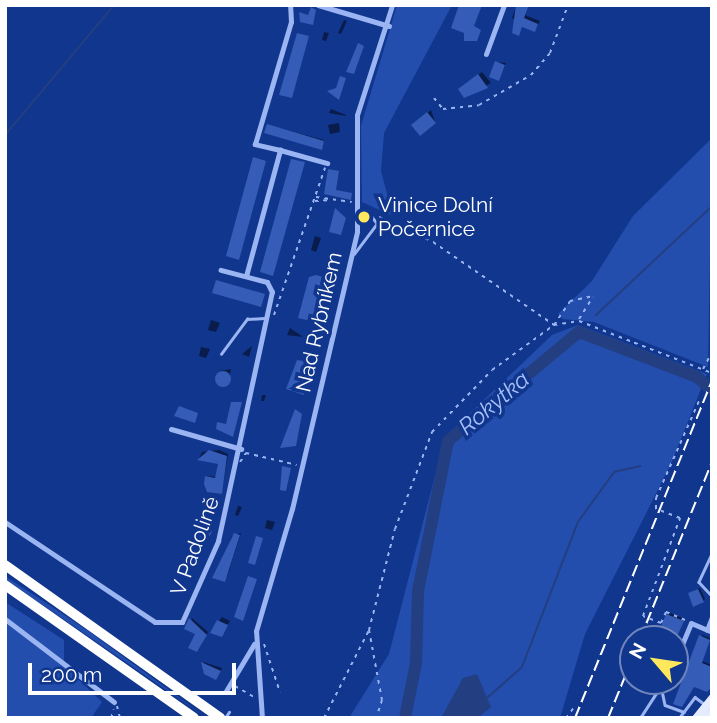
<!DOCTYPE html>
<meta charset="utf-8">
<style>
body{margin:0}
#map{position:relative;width:717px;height:723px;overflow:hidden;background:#11368e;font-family:Raleway,sans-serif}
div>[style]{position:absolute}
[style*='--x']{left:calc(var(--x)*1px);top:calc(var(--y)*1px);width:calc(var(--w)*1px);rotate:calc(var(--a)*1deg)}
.green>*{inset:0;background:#234eae}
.water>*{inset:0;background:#233e81}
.shadow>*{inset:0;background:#0007}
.stream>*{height:2px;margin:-1px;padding:0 1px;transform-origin:1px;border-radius:1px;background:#233e81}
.river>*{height:12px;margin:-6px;padding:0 6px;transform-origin:6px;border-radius:6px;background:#233e81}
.building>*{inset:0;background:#355cb6}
.round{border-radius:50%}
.path>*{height:2px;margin-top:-1px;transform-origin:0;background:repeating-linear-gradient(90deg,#9bb5f2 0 3.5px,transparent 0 8.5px)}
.lane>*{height:2.5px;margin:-1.25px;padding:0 1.25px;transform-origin:1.25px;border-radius:1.25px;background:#9bb5f2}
.street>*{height:5px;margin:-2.5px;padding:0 2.5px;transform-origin:2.5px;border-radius:2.5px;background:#9bb5f2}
.primary>*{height:9px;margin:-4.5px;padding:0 4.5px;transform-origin:4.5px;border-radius:4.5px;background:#e6ecff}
.highway>*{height:10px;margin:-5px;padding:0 5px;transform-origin:5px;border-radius:5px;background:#fff}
.rail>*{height:2px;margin-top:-1px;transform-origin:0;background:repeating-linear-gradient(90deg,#fff 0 12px,transparent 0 17px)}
.dots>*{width:19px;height:19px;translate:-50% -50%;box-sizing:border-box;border:4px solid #11368e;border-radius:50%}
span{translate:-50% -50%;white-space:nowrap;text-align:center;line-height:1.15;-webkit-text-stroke:7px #11368e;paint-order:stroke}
.poi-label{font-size:21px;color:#fff}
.left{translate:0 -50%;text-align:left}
.street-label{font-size:21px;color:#fff}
.water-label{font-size:23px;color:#a7c0f9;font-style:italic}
.frame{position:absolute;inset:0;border:7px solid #fff;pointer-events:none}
.north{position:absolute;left:619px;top:625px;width:70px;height:70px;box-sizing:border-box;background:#11368e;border:2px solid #7086bb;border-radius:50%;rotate:299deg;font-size:19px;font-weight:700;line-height:28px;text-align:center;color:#fff}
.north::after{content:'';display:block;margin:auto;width:24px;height:32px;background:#ffe85c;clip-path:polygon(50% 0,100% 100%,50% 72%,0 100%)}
.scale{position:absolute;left:28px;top:663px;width:208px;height:32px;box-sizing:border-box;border:4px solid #fff;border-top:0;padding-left:9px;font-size:21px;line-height:24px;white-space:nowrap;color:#fff;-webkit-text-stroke:5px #11368e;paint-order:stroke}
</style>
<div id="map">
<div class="green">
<div style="clip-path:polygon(397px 5px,452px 5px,384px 133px,381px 171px,393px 216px,362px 202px,361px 126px)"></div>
<div style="clip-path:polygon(712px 138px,708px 367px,594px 322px,563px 319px,558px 314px,592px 281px,633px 216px)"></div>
<div style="clip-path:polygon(578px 325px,707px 374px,671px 464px,585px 634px,560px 718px,477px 718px,491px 707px,463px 678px,445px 718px,349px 718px,389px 654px,445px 437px,552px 335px)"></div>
<div style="clip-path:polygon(5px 576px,87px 630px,207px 718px,5px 579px)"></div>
<div style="clip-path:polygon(5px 602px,64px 640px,64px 666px,102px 702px,91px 718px,5px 718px)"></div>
</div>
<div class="water">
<div style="clip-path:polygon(477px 674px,491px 707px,477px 718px,442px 716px,463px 678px)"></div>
</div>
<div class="shadow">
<div style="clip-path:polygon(517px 5px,529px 5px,525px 15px,540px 21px,535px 30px,523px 26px,518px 34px,519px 21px,512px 18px)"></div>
<div style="clip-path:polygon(344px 20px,347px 21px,341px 34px,338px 33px)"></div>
<div style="clip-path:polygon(324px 32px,329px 33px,326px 41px,322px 40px)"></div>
<div style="clip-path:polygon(496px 62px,506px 63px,499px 79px)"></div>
<div style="clip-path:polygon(482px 72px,491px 83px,465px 96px,464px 86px)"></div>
<div style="clip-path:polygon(331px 109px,346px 115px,346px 116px,329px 113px)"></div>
<div style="clip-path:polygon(431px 110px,435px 122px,417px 121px)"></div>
<div style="clip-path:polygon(339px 123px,340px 132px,330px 134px,328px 125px)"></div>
<div style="clip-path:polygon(268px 125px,324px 140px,322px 147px)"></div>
<div style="clip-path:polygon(315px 236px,321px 238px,316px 252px,311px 250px)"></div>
<div style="clip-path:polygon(211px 320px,220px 323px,216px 332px,208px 330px)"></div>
<div style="clip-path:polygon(290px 328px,303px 337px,287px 335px)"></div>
<div style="clip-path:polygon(252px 346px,249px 357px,242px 354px)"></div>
<div style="clip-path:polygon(201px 347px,210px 349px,206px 358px,199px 356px)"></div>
<div style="clip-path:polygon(231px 369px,229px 379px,219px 385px,220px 371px)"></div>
<div style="clip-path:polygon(262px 395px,266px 395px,264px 401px,261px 401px)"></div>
<div style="clip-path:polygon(219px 450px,228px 454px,222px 492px,208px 490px,207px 476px,217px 477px,220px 462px,199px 459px,202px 452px)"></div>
<div style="clip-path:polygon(238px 506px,242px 507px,238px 516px,235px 515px)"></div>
<div style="clip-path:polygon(201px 520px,213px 522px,211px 533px,199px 537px)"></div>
<div style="clip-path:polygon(267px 520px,275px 522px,272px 530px,265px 528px)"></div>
<div style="clip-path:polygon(241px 533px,227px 577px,214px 577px,232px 536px)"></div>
<div style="clip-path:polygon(700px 588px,705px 599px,703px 601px,690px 593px)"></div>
<div style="clip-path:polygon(670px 613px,684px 619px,675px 642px,658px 639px)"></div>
<div style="clip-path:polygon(222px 617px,230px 621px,221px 635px,219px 621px)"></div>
<div style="clip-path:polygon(192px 618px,208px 632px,199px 649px,198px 633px,187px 628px)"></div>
<div style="clip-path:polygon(702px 635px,710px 638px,702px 661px,712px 665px,712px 683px,694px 685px)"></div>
<div style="clip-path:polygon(203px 662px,222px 668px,220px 673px,206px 672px)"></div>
</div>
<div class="stream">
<div style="--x:5;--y:135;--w:170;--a:-50"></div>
<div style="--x:596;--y:315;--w:159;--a:-43.2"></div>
<div style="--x:579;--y:332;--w:6;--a:-51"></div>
<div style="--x:488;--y:697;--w:45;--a:-41.4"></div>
<div style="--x:522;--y:667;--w:155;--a:-68.9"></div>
<div style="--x:578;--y:522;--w:62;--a:-54.2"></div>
<div style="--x:614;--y:472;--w:27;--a:-13"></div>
</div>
<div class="river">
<div style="--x:405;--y:718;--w:56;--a:-78.7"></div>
<div style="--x:416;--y:663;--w:72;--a:-88.4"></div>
<div style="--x:418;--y:591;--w:153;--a:-78.7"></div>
<div style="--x:448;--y:441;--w:170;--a:-39.8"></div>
<div style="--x:579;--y:332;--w:126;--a:20.9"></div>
<div style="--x:697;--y:377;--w:20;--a:41"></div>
</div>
<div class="building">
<div style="clip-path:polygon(459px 5px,482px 5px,474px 26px,481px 30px,477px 41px,464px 41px,464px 33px,451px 28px)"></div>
<div style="clip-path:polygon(516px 5px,529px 5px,524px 18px,538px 24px,535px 32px,522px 27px,519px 36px,512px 33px)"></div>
<div style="clip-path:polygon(311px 7px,316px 10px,313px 25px,300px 22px,299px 12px,308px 15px)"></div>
<div style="clip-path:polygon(297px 33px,309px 36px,292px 98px,279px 95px)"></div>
<div style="clip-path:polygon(358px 43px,364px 46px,354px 74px,346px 72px)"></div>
<div style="clip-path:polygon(495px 61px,505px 65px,499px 81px,489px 77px)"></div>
<div style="clip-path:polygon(478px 74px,488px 88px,464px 98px,458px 89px)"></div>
<div style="clip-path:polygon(340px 76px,346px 78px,339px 100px,327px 91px,336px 88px)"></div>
<div style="clip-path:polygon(427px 112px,436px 123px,420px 136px,411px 125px)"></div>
<div style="clip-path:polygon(267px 124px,324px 141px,322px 150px,264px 133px)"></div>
<div style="clip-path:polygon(253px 157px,266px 161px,239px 260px,226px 256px)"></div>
<div style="clip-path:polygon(291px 159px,305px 162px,273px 276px,260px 272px)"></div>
<div style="clip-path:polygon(328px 169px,339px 171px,336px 190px,352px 193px,351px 200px,324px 194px)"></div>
<div style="clip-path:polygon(335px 208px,346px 218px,341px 235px,329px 232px)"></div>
<div style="clip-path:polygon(316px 275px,324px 277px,315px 322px,298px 318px,309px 277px)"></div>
<div style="clip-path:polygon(216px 280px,265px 294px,261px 307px,212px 293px)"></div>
<div style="clip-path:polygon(297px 360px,309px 362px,304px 395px,286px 389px)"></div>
<div class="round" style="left:215px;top:371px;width:16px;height:16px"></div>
<div style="clip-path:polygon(231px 402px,242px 402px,233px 437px,216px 429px,217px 422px,226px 424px)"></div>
<div style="clip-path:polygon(179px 406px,198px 413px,195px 423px,174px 416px)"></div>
<div style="clip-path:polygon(295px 409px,302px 414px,296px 446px,280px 448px)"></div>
<div style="clip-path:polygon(209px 450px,227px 456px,222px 494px,207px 492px,204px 484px,205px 476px,215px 478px,218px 464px,197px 460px)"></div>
<div style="clip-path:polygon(282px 466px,291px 468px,286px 491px,280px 490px)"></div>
<div class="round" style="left:196px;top:522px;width:16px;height:16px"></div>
<div style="clip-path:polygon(234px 533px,240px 535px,225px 582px,212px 578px)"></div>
<div style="clip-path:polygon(256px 536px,263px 538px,255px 565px,248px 563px)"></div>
<div style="clip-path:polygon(248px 576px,257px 579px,243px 621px,234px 617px)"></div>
<div style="clip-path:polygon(698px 589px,704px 602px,693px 607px,688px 593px)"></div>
<div style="clip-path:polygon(666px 614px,684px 621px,676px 639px,656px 639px)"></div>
<div style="clip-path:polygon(189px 618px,207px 635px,197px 652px,188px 648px,195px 634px,184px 629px)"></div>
<div style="clip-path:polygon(217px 620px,228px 625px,222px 637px,210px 633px)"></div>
<div style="clip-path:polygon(699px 635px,710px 640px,702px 663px,712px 667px,712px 687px,707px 692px,694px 687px,682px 707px,673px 704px)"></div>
<div style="clip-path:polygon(201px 662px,221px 671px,216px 680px,204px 674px)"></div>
</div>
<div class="path">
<div style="--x:434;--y:98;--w:14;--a:51"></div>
<div style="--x:443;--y:109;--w:36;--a:-6"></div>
<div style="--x:479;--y:105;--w:60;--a:-30"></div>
<div style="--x:531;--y:75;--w:29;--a:-49"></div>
<div style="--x:550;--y:53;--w:51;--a:-69.4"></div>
<div style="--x:316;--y:197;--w:36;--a:8"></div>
<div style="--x:315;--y:201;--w:17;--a:-3"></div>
<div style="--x:379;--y:217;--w:60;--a:24.8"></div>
<div style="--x:433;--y:242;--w:147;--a:34.4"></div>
<div style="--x:554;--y:325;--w:25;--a:-9"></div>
<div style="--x:579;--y:321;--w:143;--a:21.4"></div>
<div style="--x:274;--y:315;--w:156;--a:-70.9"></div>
<div style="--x:579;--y:319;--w:26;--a:-58"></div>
<div style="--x:703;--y:369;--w:19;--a:-62"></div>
<div style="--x:240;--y:462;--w:11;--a:-56"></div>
<div style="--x:246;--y:453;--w:52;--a:13.2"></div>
<div style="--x:685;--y:620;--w:21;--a:-157"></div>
<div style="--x:666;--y:612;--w:12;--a:114"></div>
<div style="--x:661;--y:623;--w:19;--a:-159"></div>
<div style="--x:643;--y:616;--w:105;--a:-69.3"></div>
<div style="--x:680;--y:518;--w:26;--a:-159"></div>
<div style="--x:656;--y:509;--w:11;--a:-90"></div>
<div style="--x:656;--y:498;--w:106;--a:-66.1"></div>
<div style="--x:369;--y:630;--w:71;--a:79.5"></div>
<div style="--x:382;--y:700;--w:19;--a:108"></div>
<div style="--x:264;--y:644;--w:51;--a:71.6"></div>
<div style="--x:235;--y:686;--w:22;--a:30"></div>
<div style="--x:117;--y:706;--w:12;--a:76"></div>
<div style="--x:111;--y:718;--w:9;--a:-72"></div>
<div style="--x:324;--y:718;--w:99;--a:-62.9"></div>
<div style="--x:369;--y:630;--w:104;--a:-75.6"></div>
<div style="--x:395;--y:529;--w:104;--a:-69.1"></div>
<div style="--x:432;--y:432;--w:86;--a:-45.9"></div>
<div style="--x:492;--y:370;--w:77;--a:-36"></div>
<div style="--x:554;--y:325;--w:29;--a:-56"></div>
<div style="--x:570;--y:301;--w:24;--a:-12"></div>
<div style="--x:566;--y:718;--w:15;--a:-53"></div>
</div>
<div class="lane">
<div style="--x:354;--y:254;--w:38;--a:-53"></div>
<div style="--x:377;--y:224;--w:11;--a:-128"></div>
<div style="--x:370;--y:215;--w:12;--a:180"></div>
<div style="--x:221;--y:354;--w:44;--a:-53.4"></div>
<div style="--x:247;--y:319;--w:17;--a:-3"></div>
<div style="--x:712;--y:554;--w:31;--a:115"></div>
<div style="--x:699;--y:582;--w:19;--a:47"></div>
<div style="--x:650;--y:681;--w:11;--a:22"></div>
<div style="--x:225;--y:718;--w:7;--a:-56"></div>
<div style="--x:640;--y:718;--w:38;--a:-57"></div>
<div style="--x:661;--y:686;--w:19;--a:78"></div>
<div style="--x:665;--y:705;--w:20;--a:20"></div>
<div style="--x:679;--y:718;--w:26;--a:-53"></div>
<div style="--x:695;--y:697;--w:10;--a:37"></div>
</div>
<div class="street">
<div style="--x:318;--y:5;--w:74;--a:16.5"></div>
<div style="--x:486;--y:54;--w:52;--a:-69.8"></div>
<div style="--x:280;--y:150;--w:49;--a:15.5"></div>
<div style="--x:246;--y:276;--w:131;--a:-74.9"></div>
<div style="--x:280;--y:150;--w:26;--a:-167"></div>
<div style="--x:255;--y:144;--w:127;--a:-73.6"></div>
<div style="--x:291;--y:22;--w:17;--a:-93"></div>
<div style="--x:171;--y:429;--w:73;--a:15.9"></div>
<div style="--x:5;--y:522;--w:180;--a:33.7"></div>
<div style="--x:155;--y:622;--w:27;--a:0"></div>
<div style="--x:182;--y:622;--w:89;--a:-66"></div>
<div style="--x:218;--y:541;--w:255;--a:-77.8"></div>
<div style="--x:272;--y:292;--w:11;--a:-117"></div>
<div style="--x:267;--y:282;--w:48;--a:-165.4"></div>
<div style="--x:5;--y:619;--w:137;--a:37.3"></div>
<div style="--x:707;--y:630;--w:14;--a:-69"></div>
<div style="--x:675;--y:661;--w:41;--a:-67.2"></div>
<div style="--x:691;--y:623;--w:23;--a:23"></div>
<div style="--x:661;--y:686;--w:6;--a:-51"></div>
<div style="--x:226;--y:691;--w:55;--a:-59.2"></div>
<div style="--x:262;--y:718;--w:87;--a:-93.9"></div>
<div style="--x:256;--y:631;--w:127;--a:-73.6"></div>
<div style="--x:292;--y:509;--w:285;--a:-76.8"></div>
<div style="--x:357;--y:231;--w:116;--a:-90"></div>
<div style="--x:357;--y:115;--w:115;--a:-72.3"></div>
</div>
<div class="primary">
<div style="--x:696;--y:718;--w:26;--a:-51"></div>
<div style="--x:707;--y:718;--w:8;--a:-50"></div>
</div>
<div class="highway">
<div style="--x:5;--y:565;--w:264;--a:35.4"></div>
<div style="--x:5;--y:585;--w:231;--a:35.1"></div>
</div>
<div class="rail">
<div style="--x:640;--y:639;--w:191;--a:-67.9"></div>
<div style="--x:575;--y:718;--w:364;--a:-67.9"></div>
<div style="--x:608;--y:718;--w:66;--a:-67.7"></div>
</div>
<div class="dots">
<div style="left:364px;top:217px;background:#ffe85c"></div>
</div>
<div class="poi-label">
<span class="left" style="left:378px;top:217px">Vinice Dolní<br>Počernice</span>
</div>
<div class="street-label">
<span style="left:319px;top:322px;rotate:-77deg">Nad Rybníkem</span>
<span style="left:195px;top:546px;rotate:-70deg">V Padolině</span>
</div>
<div class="water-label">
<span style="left:494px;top:403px;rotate:-40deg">Rokytka</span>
</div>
<div class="frame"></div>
<div class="north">N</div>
<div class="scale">200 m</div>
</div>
